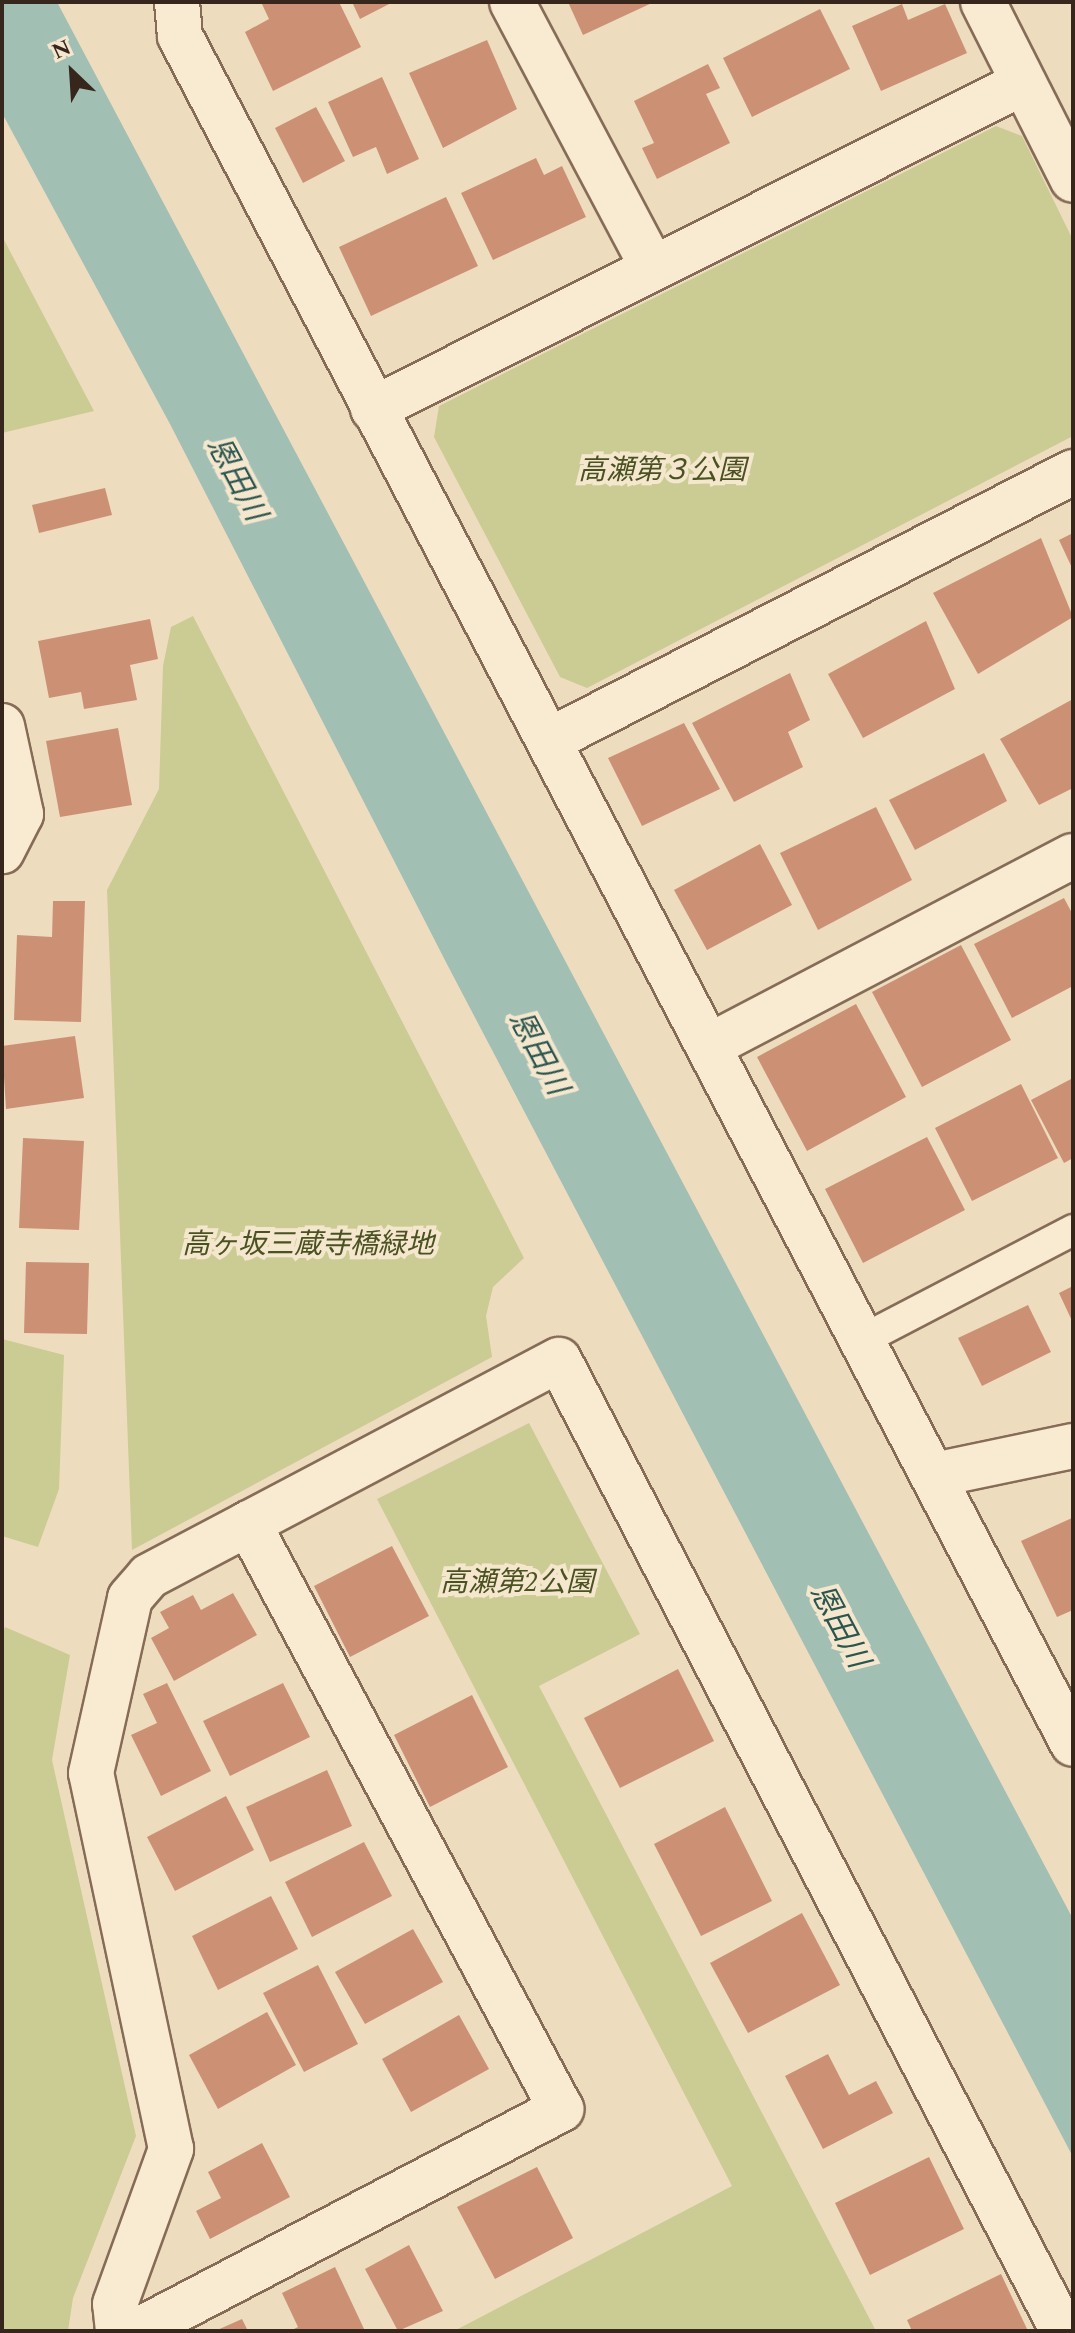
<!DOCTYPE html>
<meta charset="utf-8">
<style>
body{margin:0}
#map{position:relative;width:1075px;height:2333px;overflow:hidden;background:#eedcbf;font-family:Spectral,"Noto Sans JP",serif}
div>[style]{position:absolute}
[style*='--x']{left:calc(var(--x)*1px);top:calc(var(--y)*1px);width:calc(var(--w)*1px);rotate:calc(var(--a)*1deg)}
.green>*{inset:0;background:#cacc93}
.water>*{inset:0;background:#a2bfb4}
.building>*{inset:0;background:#cc9174}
.roads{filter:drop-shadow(2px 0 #866c57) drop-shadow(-2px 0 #866c57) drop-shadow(0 2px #866c57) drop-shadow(0 -2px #866c57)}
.service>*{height:30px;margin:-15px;padding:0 15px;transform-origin:15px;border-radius:15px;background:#f9ead2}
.minor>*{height:44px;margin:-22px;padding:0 22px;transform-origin:22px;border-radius:22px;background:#f9ead2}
.tertiary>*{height:44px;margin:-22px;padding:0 22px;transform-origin:22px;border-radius:22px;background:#f9ead2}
span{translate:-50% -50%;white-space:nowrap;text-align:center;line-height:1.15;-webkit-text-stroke:8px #f5e7ce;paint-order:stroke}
.park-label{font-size:28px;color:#4a5222;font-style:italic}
.water-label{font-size:30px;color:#2b564f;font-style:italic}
.frame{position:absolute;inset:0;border:4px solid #36261c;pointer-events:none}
.north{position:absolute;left:32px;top:32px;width:80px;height:80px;-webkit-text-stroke:6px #f5e7ce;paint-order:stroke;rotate:335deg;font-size:22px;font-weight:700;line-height:32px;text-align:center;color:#36261c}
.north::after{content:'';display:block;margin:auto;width:28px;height:36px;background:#36261c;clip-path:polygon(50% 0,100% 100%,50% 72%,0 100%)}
</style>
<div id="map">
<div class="green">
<div style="clip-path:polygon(996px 126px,1022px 136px,1073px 240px,1073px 436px,587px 688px,560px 677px,434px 437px,439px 406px)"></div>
<div style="clip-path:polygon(2px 236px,94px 411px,2px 433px)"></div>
<div style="clip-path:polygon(193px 616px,524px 1258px,493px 1287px,486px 1316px,492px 1357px,132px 1550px,107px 890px,159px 789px,163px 666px,171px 627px)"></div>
<div style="clip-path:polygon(2px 1339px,64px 1355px,59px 1489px,38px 1547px,2px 1536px)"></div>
<div style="clip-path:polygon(529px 1423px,640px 1634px,539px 1686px,876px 2331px,454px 2331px,732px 2186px,377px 1499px)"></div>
<div style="clip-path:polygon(5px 1627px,70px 1655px,52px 1760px,136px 2136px,73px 2298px,68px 2331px,2px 2331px,2px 1637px)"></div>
</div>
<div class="water">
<div style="clip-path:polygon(2px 2px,57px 2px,1073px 1919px,1073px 2157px,449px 968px,170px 424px,2px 113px)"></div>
</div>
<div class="building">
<div style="clip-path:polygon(261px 2px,339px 2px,361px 47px,273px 91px,245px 32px,269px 19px)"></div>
<div style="clip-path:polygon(352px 2px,393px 2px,360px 19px)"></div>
<div style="clip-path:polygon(568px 2px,654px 2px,583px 35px)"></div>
<div style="clip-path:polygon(902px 4px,908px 20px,945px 4px,967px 53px,881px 91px,852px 26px)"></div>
<div style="clip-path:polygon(820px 9px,850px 69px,752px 117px,723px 58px)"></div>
<div style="clip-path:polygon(487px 40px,517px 109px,443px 148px,409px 73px)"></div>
<div style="clip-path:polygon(708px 64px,720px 88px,706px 94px,730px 143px,657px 179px,642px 148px,654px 143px,634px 101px)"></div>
<div style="clip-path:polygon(382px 77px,419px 159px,387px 174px,376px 147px,353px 157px,328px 102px)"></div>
<div style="clip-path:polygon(316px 107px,345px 161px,303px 183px,275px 128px)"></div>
<div style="clip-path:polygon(536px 158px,544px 175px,562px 166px,586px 217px,493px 260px,461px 193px)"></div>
<div style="clip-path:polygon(446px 197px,478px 266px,371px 316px,339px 247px)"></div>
<div style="clip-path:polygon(105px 488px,112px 515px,39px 533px,32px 505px)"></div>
<div style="clip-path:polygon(1073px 533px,1073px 570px,1059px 540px)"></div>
<div style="clip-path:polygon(1041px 538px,1073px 617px,978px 674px,933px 593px)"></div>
<div style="clip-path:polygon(150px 619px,158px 659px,130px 665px,137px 700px,84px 709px,81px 692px,49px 698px,38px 641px)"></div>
<div style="clip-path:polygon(926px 621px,955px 689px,863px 738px,828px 674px)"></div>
<div style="clip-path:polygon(790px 673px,810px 720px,788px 732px,803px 767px,734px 802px,692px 723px)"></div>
<div style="clip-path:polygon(1073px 699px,1073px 788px,1039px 805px,1000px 739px)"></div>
<div style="clip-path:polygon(684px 723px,720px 789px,642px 826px,608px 758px)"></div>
<div style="clip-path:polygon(118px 728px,132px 805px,60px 817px,46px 741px)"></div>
<div style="clip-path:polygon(984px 753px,1007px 801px,915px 850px,889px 800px)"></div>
<div style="clip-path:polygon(876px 807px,912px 880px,818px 930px,780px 853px)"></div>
<div style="clip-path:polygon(760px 844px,792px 905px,707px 950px,674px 890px)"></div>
<div style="clip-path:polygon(1064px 898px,1073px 915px,1073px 986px,1012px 1018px,974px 944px)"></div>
<div style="clip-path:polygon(53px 901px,85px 901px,81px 1022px,14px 1020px,17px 935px,52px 937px)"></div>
<div style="clip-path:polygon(961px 945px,1011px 1040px,922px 1087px,872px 992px)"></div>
<div style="clip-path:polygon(856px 1004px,906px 1097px,807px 1151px,757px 1057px)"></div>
<div style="clip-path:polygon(75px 1036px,84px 1098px,6px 1109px,2px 1046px)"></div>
<div style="clip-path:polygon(1073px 1078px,1073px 1158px,1064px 1163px,1031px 1100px)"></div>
<div style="clip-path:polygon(1021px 1084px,1058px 1158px,972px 1201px,935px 1128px)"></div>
<div style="clip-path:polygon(927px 1137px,965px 1210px,863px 1263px,825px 1189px)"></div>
<div style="clip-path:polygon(23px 1138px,84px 1141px,79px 1230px,19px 1228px)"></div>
<div style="clip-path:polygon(26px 1262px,89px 1263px,87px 1334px,24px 1333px)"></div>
<div style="clip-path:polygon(1073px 1286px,1073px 1323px,1059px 1293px)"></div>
<div style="clip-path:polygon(1028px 1305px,1051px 1352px,982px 1386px,958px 1338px)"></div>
<div style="clip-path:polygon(1072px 1518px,1073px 1610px,1057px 1617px,1021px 1541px)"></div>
<div style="clip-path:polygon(392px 1546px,429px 1616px,350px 1657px,314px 1586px)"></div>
<div style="clip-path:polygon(233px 1593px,257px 1635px,174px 1681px,151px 1638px,169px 1628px,160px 1612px,193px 1595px,201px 1610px)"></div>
<div style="clip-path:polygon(678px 1669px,714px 1741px,620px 1788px,584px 1718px)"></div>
<div style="clip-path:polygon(167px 1683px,211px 1771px,161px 1796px,131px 1735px,157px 1723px,143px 1694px)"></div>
<div style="clip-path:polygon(283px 1683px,310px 1737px,230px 1776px,203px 1721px)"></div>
<div style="clip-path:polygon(472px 1695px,508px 1767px,430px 1807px,394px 1735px)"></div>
<div style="clip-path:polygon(327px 1770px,352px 1826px,270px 1862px,246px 1807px)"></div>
<div style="clip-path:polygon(226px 1796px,254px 1850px,175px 1891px,147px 1837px)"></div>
<div style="clip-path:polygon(725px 1807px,772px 1901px,701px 1936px,654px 1844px)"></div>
<div style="clip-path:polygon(364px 1842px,392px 1896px,312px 1937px,285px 1882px)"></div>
<div style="clip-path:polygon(271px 1896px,298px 1949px,218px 1990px,192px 1936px)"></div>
<div style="clip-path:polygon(802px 1913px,840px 1985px,748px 2033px,710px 1963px)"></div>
<div style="clip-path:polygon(413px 1929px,443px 1982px,365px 2024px,335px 1972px)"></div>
<div style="clip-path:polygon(318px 1965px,358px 2044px,304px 2072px,263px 1993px)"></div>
<div style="clip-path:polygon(267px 2012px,296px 2065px,218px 2109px,189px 2055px)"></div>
<div style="clip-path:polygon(459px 2015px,489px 2069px,411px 2112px,382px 2059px)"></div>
<div style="clip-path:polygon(828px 2054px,849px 2095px,876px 2081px,893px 2113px,823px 2149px,785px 2076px)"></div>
<div style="clip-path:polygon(262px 2143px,290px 2197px,210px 2239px,196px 2211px,221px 2198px,208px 2172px)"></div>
<div style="clip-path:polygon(929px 2157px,964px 2229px,870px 2275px,835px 2203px)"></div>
<div style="clip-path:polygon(537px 2167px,573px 2238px,495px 2279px,457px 2207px)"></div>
<div style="clip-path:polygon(409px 2245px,443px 2311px,398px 2331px,365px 2269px)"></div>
<div style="clip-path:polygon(335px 2267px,365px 2331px,290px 2331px,298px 2327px,282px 2293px)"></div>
<div style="clip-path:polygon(1001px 2274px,1028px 2331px,912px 2331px,907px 2320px)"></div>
<div style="clip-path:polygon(242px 2319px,248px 2331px,215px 2331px)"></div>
</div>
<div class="roads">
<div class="service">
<div style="--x:864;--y:1339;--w:236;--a:-27.5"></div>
</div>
<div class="minor">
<div style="--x:512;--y:2;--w:301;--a:62.1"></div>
<div style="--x:983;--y:2;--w:199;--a:63.2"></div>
<div style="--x:373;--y:409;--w:727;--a:-26.64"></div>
<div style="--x:2;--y:726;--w:90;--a:77.8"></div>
<div style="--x:21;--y:814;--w:42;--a:117.2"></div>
<div style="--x:550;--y:740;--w:588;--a:-27.13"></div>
<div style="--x:711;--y:1045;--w:408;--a:-27.6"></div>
<div style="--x:934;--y:1475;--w:142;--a:-11.8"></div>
<div style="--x:118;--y:2331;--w:27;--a:-96"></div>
<div style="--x:115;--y:2304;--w:165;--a:-70.1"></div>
<div style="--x:171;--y:2149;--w:384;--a:-102"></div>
<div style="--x:91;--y:1773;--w:179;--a:-77.4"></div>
<div style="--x:130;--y:1598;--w:29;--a:-49"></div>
<div style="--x:149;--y:1576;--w:463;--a:-27.8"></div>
<div style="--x:559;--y:1360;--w:1094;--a:62.57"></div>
<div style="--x:137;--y:2331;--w:479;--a:-27.6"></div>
<div style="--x:561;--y:2109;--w:664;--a:-118.11"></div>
</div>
<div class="tertiary">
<div style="--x:177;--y:2;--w:34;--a:85"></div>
<div style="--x:180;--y:36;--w:1927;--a:62.4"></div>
</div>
</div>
<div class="park-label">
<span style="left:662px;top:471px">高瀬第３公園</span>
<span style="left:308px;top:1245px">高ヶ坂三蔵寺橋緑地</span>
<span style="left:517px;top:1583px">高瀬第2公園</span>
</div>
<div class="water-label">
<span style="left:236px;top:479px;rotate:62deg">恩田川</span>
<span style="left:538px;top:1053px;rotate:62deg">恩田川</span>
<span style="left:839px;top:1626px;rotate:62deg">恩田川</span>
</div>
<div class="frame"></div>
<div class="north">N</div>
</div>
